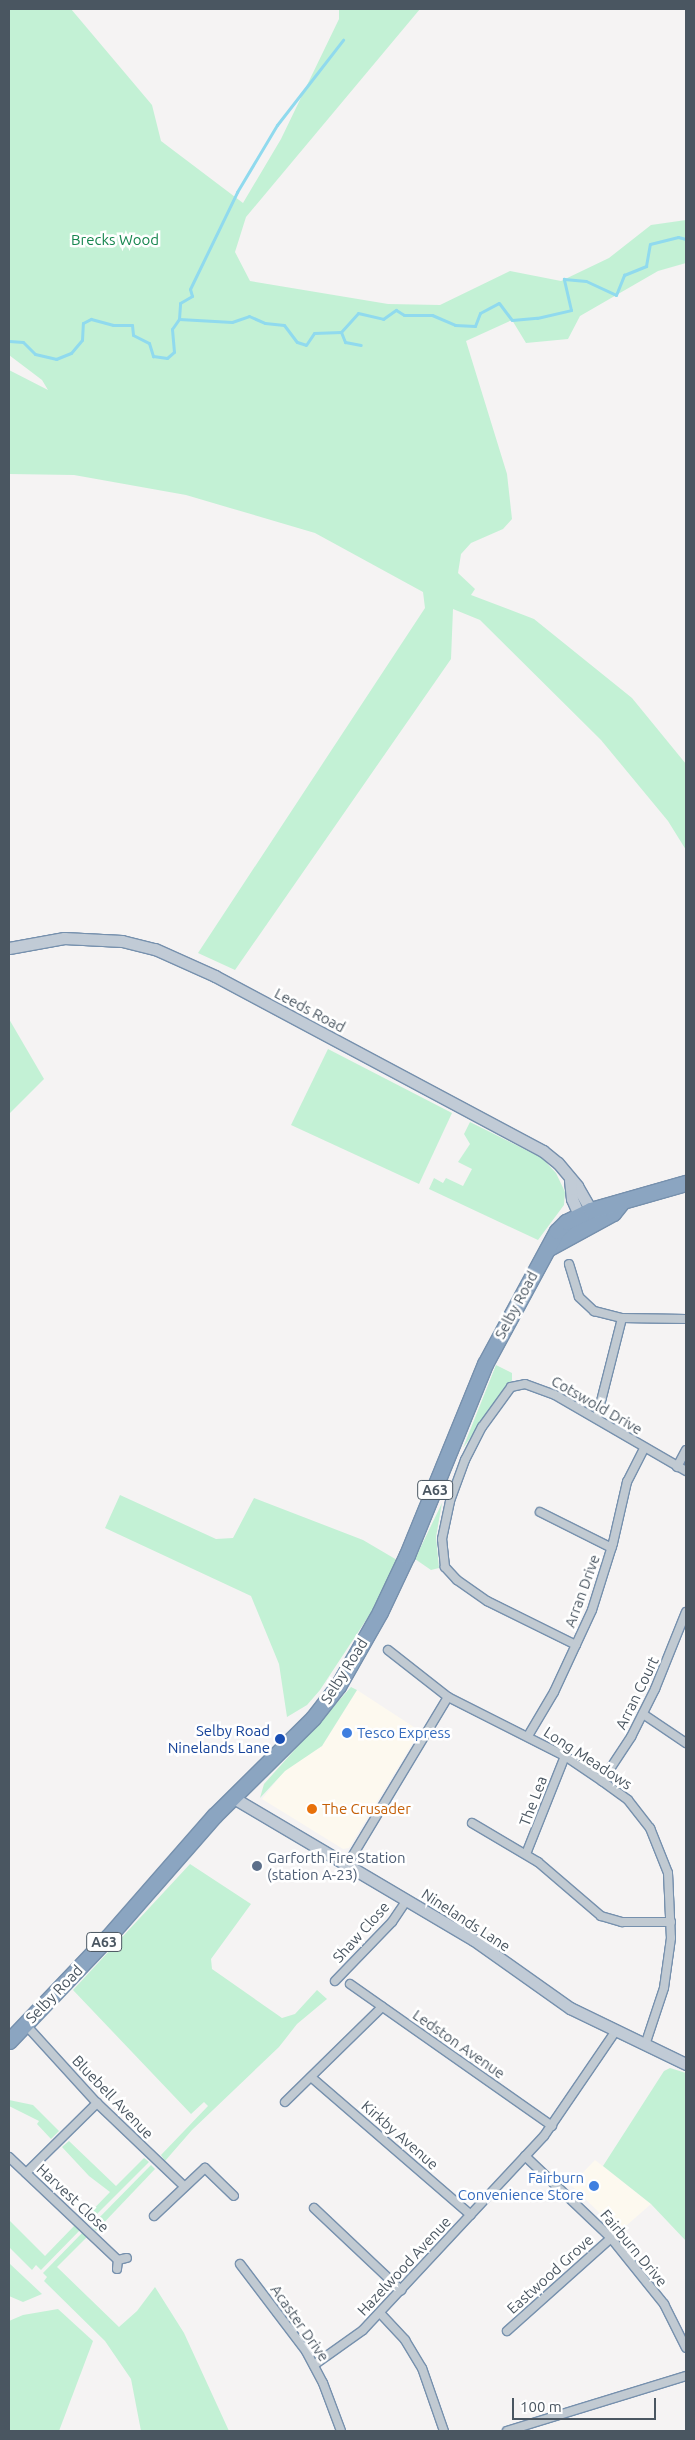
<!DOCTYPE html>
<style>
body{margin:0}
#map{position:relative;width:695px;height:2440px;overflow:hidden;background:#f5f3f3;font-family:Ubuntu,sans-serif}
div>[style]{position:absolute}
[style*='--x']{left:calc(var(--x)*1px);top:calc(var(--y)*1px);width:calc(var(--w)*1px);rotate:calc(var(--a)*1deg)}
.commercial>*{inset:0;background:#fdf9ef}
.green>*{inset:0;background:#c3f1d5}
.stream>*{height:3px;margin:-1.5px;padding:0 1.5px;transform-origin:1.5px;border-radius:1.5px;background:#90daee}
.roads{filter:drop-shadow(1px 0 #7690ad) drop-shadow(-1px 0 #7690ad) drop-shadow(0 1px #7690ad) drop-shadow(0 -1px #7690ad)}
.street>*{height:8px;margin:-4px;padding:0 4px;transform-origin:4px;border-radius:4px;background:#c1cad2}
.secondary>*{height:11px;margin:-5.5px;padding:0 5.5px;transform-origin:5.5px;border-radius:5.5px;background:#c1cbd6}
.highway>*{height:15px;margin:-7.5px;padding:0 7.5px;transform-origin:7.5px;border-radius:7.5px;background:#8ba5c1}
.dots>*{width:14px;height:14px;translate:-50% -50%;box-sizing:border-box;border:2px solid #fff;border-radius:50%}
span{translate:-50% -50%;white-space:nowrap;text-align:center;line-height:1.15;-webkit-text-stroke:5px #fff;paint-order:stroke}
.shield-label span{padding:1px 4px;background:#fff;border:1px solid;border-radius:4px;-webkit-text-stroke-width:0}
.shield-label{font-size:14px;color:#4a5661;font-weight:700}
.park-label{font-size:15px;color:#17864f}
.street-label{font-size:15px;color:#4a5661}
.transit-label{font-size:15px;color:#164399}
.right{translate:-100% -50%;text-align:right}
.shop-label{font-size:15px;color:#366cbe}
.left{translate:0 -50%;text-align:left}
.food-label{font-size:15px;color:#c56008}
.service-label{font-size:15px;color:#4e5e75}
.frame{position:absolute;inset:0;border:10px solid #4a5661;pointer-events:none}
.scale{position:absolute;left:512px;top:2398px;width:144px;height:22px;box-sizing:border-box;border:2px solid #4a5661;border-top:0;padding-left:6px;font-size:15px;line-height:18px;white-space:nowrap;color:#4a5661;-webkit-text-stroke:4px #fff;paint-order:stroke}
</style>
<div id="map">
<div class="commercial">
<div style="clip-path:polygon(357px 1690px,420px 1731px,349px 1848px,343px 1849px,262px 1799px,285px 1770px,322px 1746px)"></div>
<div style="clip-path:polygon(595px 2160px,651px 2204px,619px 2232px,571px 2185px)"></div>
</div>
<div class="green">
<div style="clip-path:polygon(9px 9px,71px 9px,152px 105px,161px 141px,243px 203px,281px 139px,339px 19px,339px 9px,420px 9px,246px 217px,235px 252px,250px 281px,388px 304px,440px 305px,510px 271px,561px 281px,609px 258px,651px 225px,686px 220px,686px 263px,658px 271px,580px 316px,568px 339px,526px 343px,512px 320px,466px 341px,507px 474px,512px 519px,503px 529px,471px 543px,461px 554px,458px 573px,475px 589px,471px 595px,534px 619px,632px 698px,686px 764px,686px 850px,668px 821px,601px 740px,480px 620px,453px 609px,451px 659px,235px 970px,198px 953px,425px 608px,423px 592px,315px 533px,186px 495px,74px 475px,9px 474px,9px 370px,48px 390px,42px 380px,9px 355px)"></div>
<div style="clip-path:polygon(9px 1019px,44px 1079px,9px 1114px)"></div>
<div style="clip-path:polygon(328px 1049px,452px 1113px,419px 1184px,291px 1125px)"></div>
<div style="clip-path:polygon(470px 1122px,542px 1158px,556px 1173px,565px 1192px,564px 1205px,538px 1240px,429px 1189px,434px 1178px,443px 1183px,446px 1178px,463px 1186px,472px 1169px,458px 1162px,470px 1144px,464px 1134px)"></div>
<div style="clip-path:polygon(496px 1365px,512px 1373px,512px 1380px,463px 1448px)"></div>
<div style="clip-path:polygon(120px 1495px,216px 1539px,233px 1538px,254px 1498px,363px 1540px,397px 1560px,372px 1611px,320px 1690px,307px 1705px,287px 1717px,279px 1664px,251px 1596px,105px 1528px)"></div>
<div style="clip-path:polygon(442px 1503px,436px 1537px,439px 1568px,431px 1570px,415px 1559px)"></div>
<div style="clip-path:polygon(351px 1687px,357px 1690px,322px 1746px,285px 1771px,260px 1798px,264px 1784px)"></div>
<div style="clip-path:polygon(190px 1864px,251px 1904px,211px 1959px,212px 1969px,282px 2018px,295px 2014px,317px 1990px,327px 1999px,297px 2024px,279px 2047px,192px 2130px,165px 2161px,161px 2155px,208px 2106px,204px 2102px,191px 2114px,73px 1990px)"></div>
<div style="clip-path:polygon(670px 2068px,686px 2073px,686px 2241px,651px 2204px,603px 2166px,664px 2071px)"></div>
<div style="clip-path:polygon(9px 2100px,33px 2105px,59px 2131px,51px 2139px,37px 2124px,39px 2121px,9px 2106px)"></div>
<div style="clip-path:polygon(69px 2141px,116px 2186px,144px 2158px,149px 2162px,88px 2223px,84px 2219px,110px 2192px,89px 2176px,62px 2147px)"></div>
<div style="clip-path:polygon(151px 2165px,155px 2169px,96px 2231px,91px 2226px)"></div>
<div style="clip-path:polygon(9px 2220px,45px 2256px,75px 2225px,80px 2230px,41px 2270px,36px 2265px,32px 2270px,9px 2247px)"></div>
<div style="clip-path:polygon(83px 2232px,88px 2236px,57px 2267px,119px 2327px,137px 2311px,155px 2287px,184px 2333px,229px 2431px,141px 2431px,131px 2379px,105px 2341px,44px 2281px,47px 2277px,43px 2273px)"></div>
<div style="clip-path:polygon(9px 2263px,42px 2294px,23px 2302px,9px 2296px)"></div>
<div style="clip-path:polygon(58px 2309px,93px 2341px,59px 2431px,9px 2431px,9px 2321px,23px 2315px)"></div>
</div>
<div class="stream">
<div style="--x:179;--y:319;--w:16;--a:-86"></div>
<div style="--x:180;--y:303;--w:14;--a:-30"></div>
<div style="--x:192;--y:296;--w:7;--a:-106"></div>
<div style="--x:190;--y:289;--w:108;--a:-64.1"></div>
<div style="--x:237;--y:192;--w:78;--a:-59.2"></div>
<div style="--x:277;--y:125;--w:108;--a:-52.2"></div>
<div style="--x:341;--y:332;--w:11;--a:68"></div>
<div style="--x:345;--y:342;--w:16;--a:11"></div>
<div style="--x:9;--y:341;--w:14;--a:4"></div>
<div style="--x:23;--y:342;--w:17;--a:45"></div>
<div style="--x:35;--y:354;--w:22;--a:13"></div>
<div style="--x:56;--y:359;--w:16;--a:-22"></div>
<div style="--x:71;--y:353;--w:17;--a:-50"></div>
<div style="--x:82;--y:340;--w:17;--a:-87"></div>
<div style="--x:83;--y:323;--w:9;--a:-27"></div>
<div style="--x:91;--y:319;--w:23;--a:15"></div>
<div style="--x:113;--y:325;--w:19;--a:0"></div>
<div style="--x:132;--y:325;--w:10;--a:84"></div>
<div style="--x:133;--y:335;--w:18;--a:27"></div>
<div style="--x:149;--y:343;--w:14;--a:73"></div>
<div style="--x:153;--y:356;--w:14;--a:8"></div>
<div style="--x:167;--y:358;--w:9;--a:-41"></div>
<div style="--x:174;--y:352;--w:23;--a:-95"></div>
<div style="--x:172;--y:329;--w:12;--a:-55"></div>
<div style="--x:179;--y:319;--w:53;--a:3.2"></div>
<div style="--x:232;--y:322;--w:18;--a:-19"></div>
<div style="--x:249;--y:316;--w:17;--a:24"></div>
<div style="--x:265;--y:323;--w:19;--a:6"></div>
<div style="--x:284;--y:325;--w:21;--a:53"></div>
<div style="--x:297;--y:342;--w:9;--a:18"></div>
<div style="--x:306;--y:345;--w:14;--a:-56"></div>
<div style="--x:314;--y:333;--w:27;--a:-2"></div>
<div style="--x:341;--y:332;--w:25;--a:-48"></div>
<div style="--x:358;--y:313;--w:26;--a:13"></div>
<div style="--x:383;--y:319;--w:16;--a:-35"></div>
<div style="--x:396;--y:310;--w:9;--a:32"></div>
<div style="--x:404;--y:315;--w:28;--a:0"></div>
<div style="--x:432;--y:315;--w:25;--a:23"></div>
<div style="--x:455;--y:325;--w:20;--a:3"></div>
<div style="--x:475;--y:326;--w:14;--a:-69"></div>
<div style="--x:480;--y:313;--w:21;--a:-28"></div>
<div style="--x:499;--y:303;--w:21;--a:53"></div>
<div style="--x:512;--y:320;--w:25;--a:-5"></div>
<div style="--x:537;--y:318;--w:35;--a:-13"></div>
<div style="--x:571;--y:310;--w:32;--a:-103"></div>
<div style="--x:564;--y:279;--w:22;--a:5"></div>
<div style="--x:586;--y:281;--w:33;--a:25"></div>
<div style="--x:616;--y:295;--w:22;--a:-68"></div>
<div style="--x:624;--y:275;--w:24;--a:-22"></div>
<div style="--x:646;--y:266;--w:22;--a:-80"></div>
<div style="--x:650;--y:244;--w:29;--a:-14"></div>
<div style="--x:678;--y:237;--w:8;--a:14"></div>
</div>
<div class="roads">
<div class="street">
<div style="--x:569;--y:1264;--w:34;--a:73"></div>
<div style="--x:579;--y:1297;--w:21;--a:43"></div>
<div style="--x:594;--y:1311;--w:29;--a:14"></div>
<div style="--x:622;--y:1318;--w:64;--a:0.9"></div>
<div style="--x:597;--y:1417;--w:102;--a:-75.8"></div>
<div style="--x:677;--y:1467;--w:19;--a:-62"></div>
<div style="--x:540;--y:1512;--w:80;--a:26.6"></div>
<div style="--x:576;--y:1645;--w:99;--a:-153.7"></div>
<div style="--x:487;--y:1601;--w:37;--a:-145"></div>
<div style="--x:457;--y:1580;--w:18;--a:-133"></div>
<div style="--x:445;--y:1567;--w:28;--a:-96"></div>
<div style="--x:442;--y:1539;--w:39;--a:-78"></div>
<div style="--x:450;--y:1501;--w:44;--a:-69.9"></div>
<div style="--x:465;--y:1460;--w:37;--a:-63"></div>
<div style="--x:482;--y:1427;--w:49;--a:-54.1"></div>
<div style="--x:511;--y:1387;--w:14;--a:-12"></div>
<div style="--x:525;--y:1384;--w:32;--a:20"></div>
<div style="--x:555;--y:1395;--w:151;--a:30.1"></div>
<div style="--x:388;--y:1650;--w:76;--a:38.1"></div>
<div style="--x:448;--y:1697;--w:131;--a:26.8"></div>
<div style="--x:565;--y:1756;--w:45;--a:34"></div>
<div style="--x:602;--y:1781;--w:32;--a:36"></div>
<div style="--x:628;--y:1800;--w:36;--a:52"></div>
<div style="--x:650;--y:1828;--w:48;--a:68.2"></div>
<div style="--x:668;--y:1873;--w:65;--a:87.4"></div>
<div style="--x:671;--y:1938;--w:50;--a:98"></div>
<div style="--x:664;--y:1988;--w:60;--a:108.4"></div>
<div style="--x:643;--y:1714;--w:52;--a:34"></div>
<div style="--x:528;--y:1736;--w:51;--a:-59.4"></div>
<div style="--x:554;--y:1692;--w:90;--a:-65.1"></div>
<div style="--x:592;--y:1610;--w:70;--a:-72.6"></div>
<div style="--x:613;--y:1543;--w:63;--a:-77.1"></div>
<div style="--x:627;--y:1482;--w:38;--a:-63"></div>
<div style="--x:602;--y:1781;--w:53;--a:-56.6"></div>
<div style="--x:631;--y:1737;--w:54;--a:-63.4"></div>
<div style="--x:655;--y:1689;--w:83;--a:-68.1"></div>
<div style="--x:472;--y:1823;--w:77;--a:30.6"></div>
<div style="--x:538;--y:1862;--w:83;--a:40.6"></div>
<div style="--x:601;--y:1916;--w:22;--a:16"></div>
<div style="--x:622;--y:1922;--w:49;--a:0"></div>
<div style="--x:526;--y:1854;--w:105;--a:-68.3"></div>
<div style="--x:347;--y:1865;--w:196;--a:-59"></div>
<div style="--x:335;--y:1981;--w:82;--a:-46"></div>
<div style="--x:392;--y:1922;--w:27;--a:-56"></div>
<div style="--x:350;--y:1984;--w:247;--a:35.1"></div>
<div style="--x:25;--y:2024;--w:107;--a:47.7"></div>
<div style="--x:97;--y:2103;--w:120;--a:43.7"></div>
<div style="--x:311;--y:2077;--w:211;--a:40.8"></div>
<div style="--x:285;--y:2102;--w:136;--a:-44.4"></div>
<div style="--x:525;--y:2156;--w:119;--a:43.6"></div>
<div style="--x:611;--y:2238;--w:85;--a:51.2"></div>
<div style="--x:664;--y:2304;--w:49;--a:63.4"></div>
<div style="--x:9;--y:2157;--w:150;--a:43.4"></div>
<div style="--x:26;--y:2173;--w:100;--a:-44.6"></div>
<div style="--x:314;--y:2208;--w:120;--a:43.3"></div>
<div style="--x:154;--y:2216;--w:70;--a:-43.3"></div>
<div style="--x:205;--y:2168;--w:40;--a:44"></div>
<div style="--x:240;--y:2264;--w:109;--a:52.8"></div>
<div style="--x:306;--y:2351;--w:36;--a:62"></div>
<div style="--x:323;--y:2383;--w:51;--a:69.4"></div>
<div style="--x:117;--y:2269;--w:9;--a:-84"></div>
<div style="--x:118;--y:2260;--w:9;--a:-13"></div>
<div style="--x:380;--y:2313;--w:37;--a:47"></div>
<div style="--x:405;--y:2340;--w:33;--a:59"></div>
<div style="--x:422;--y:2368;--w:67;--a:70.8"></div>
<div style="--x:507;--y:2331;--w:140;--a:-41.8"></div>
<div style="--x:314;--y:2365;--w:60;--a:-35.5"></div>
<div style="--x:363;--y:2330;--w:265;--a:-47"></div>
<div style="--x:544;--y:2136;--w:126;--a:-55.7"></div>
<div style="--x:507;--y:2431;--w:187;--a:-17.1"></div>
</div>
<div class="secondary">
<div style="--x:9;--y:948;--w:56;--a:-10.3"></div>
<div style="--x:64;--y:938;--w:58;--a:3"></div>
<div style="--x:122;--y:941;--w:34;--a:14"></div>
<div style="--x:155;--y:949;--w:66;--a:24.2"></div>
<div style="--x:215;--y:976;--w:372;--a:28.1"></div>
<div style="--x:543;--y:1151;--w:19;--a:39"></div>
<div style="--x:558;--y:1163;--w:30;--a:50"></div>
<div style="--x:577;--y:1186;--w:36;--a:60"></div>
<div style="--x:570;--y:1180;--w:19;--a:84"></div>
<div style="--x:572;--y:1199;--w:24;--a:66"></div>
<div style="--x:232;--y:1797;--w:281;--a:30.6"></div>
<div style="--x:474;--y:1940;--w:118;--a:35.3"></div>
<div style="--x:570;--y:2008;--w:129;--a:25.8"></div>
</div>
<div class="highway">
<div style="--x:549;--y:1248;--w:73;--a:-28.7"></div>
<div style="--x:613;--y:1213;--w:13;--a:-51"></div>
<div style="--x:9;--y:2041;--w:144;--a:-46.4"></div>
<div style="--x:108;--y:1937;--w:161;--a:-48.8"></div>
<div style="--x:214;--y:1816;--w:139;--a:-44.7"></div>
<div style="--x:313;--y:1718;--w:41;--a:-52"></div>
<div style="--x:338;--y:1686;--w:85;--a:-60.4"></div>
<div style="--x:380;--y:1612;--w:63;--a:-64.7"></div>
<div style="--x:407;--y:1555;--w:206;--a:-67.8"></div>
<div style="--x:485;--y:1364;--w:151;--a:-61.6"></div>
<div style="--x:557;--y:1231;--w:13;--a:-45"></div>
<div style="--x:566;--y:1222;--w:28;--a:-26"></div>
<div style="--x:591;--y:1210;--w:99;--a:-15.9"></div>
</div>
</div>
<div class="dots">
<div style="left:347px;top:1733px;background:#3f7fe0"></div>
<div style="left:280px;top:1739px;background:#1a4fb4"></div>
<div style="left:312px;top:1809px;background:#e8710a"></div>
<div style="left:257px;top:1866px;background:#5c6f8a"></div>
<div style="left:594px;top:2186px;background:#3f7fe0"></div>
</div>
<div class="shield-label">
<span style="left:435px;top:1490px">A63</span>
<span style="left:104px;top:1942px">A63</span>
</div>
<div class="park-label">
<span style="left:115px;top:240px">Brecks Wood</span>
</div>
<div class="street-label">
<span style="left:310px;top:1010px;rotate:28deg">Leeds Road</span>
<span style="left:516px;top:1305px;rotate:-62deg">Selby Road</span>
<span style="left:597px;top:1405px;rotate:30deg">Cotswold Drive</span>
<span style="left:582px;top:1591px;rotate:-70deg">Arran Drive</span>
<span style="left:344px;top:1671px;rotate:-58deg">Selby Road</span>
<span style="left:637px;top:1693px;rotate:-64deg">Arran Court</span>
<span style="left:588px;top:1758px;rotate:33deg">Long Meadows</span>
<span style="left:533px;top:1801px;rotate:-69deg">The Lea</span>
<span style="left:466px;top:1920px;rotate:33deg">Ninelands Lane</span>
<span style="left:361px;top:1932px;rotate:-48deg">Shaw Close</span>
<span style="left:54px;top:1994px;rotate:-46deg">Selby Road</span>
<span style="left:459px;top:2044px;rotate:35deg">Ledston Avenue</span>
<span style="left:113px;top:2097px;rotate:46deg">Bluebell Avenue</span>
<span style="left:400px;top:2135px;rotate:41deg">Kirkby Avenue</span>
<span style="left:73px;top:2198px;rotate:43deg">Harvest Close</span>
<span style="left:634px;top:2248px;rotate:50deg">Fairburn Drive</span>
<span style="left:404px;top:2266px;rotate:-47deg">Hazelwood Avenue</span>
<span style="left:550px;top:2274px;rotate:-42deg">Eastwood Grove</span>
<span style="left:300px;top:2323px;rotate:55deg">Acaster Drive</span>
</div>
<div class="transit-label">
<span class="right" style="left:270px;top:1739px">Selby Road<br>Ninelands Lane</span>
</div>
<div class="shop-label">
<span class="left" style="left:357px;top:1733px">Tesco Express</span>
<span class="right" style="left:584px;top:2186px">Fairburn<br>Convenience Store</span>
</div>
<div class="food-label">
<span class="left" style="left:322px;top:1809px">The Crusader</span>
</div>
<div class="service-label">
<span class="left" style="left:267px;top:1866px">Garforth Fire Station<br>(station A-23)</span>
</div>
<div class="frame"></div>
<div class="scale">100 m</div>
</div>
